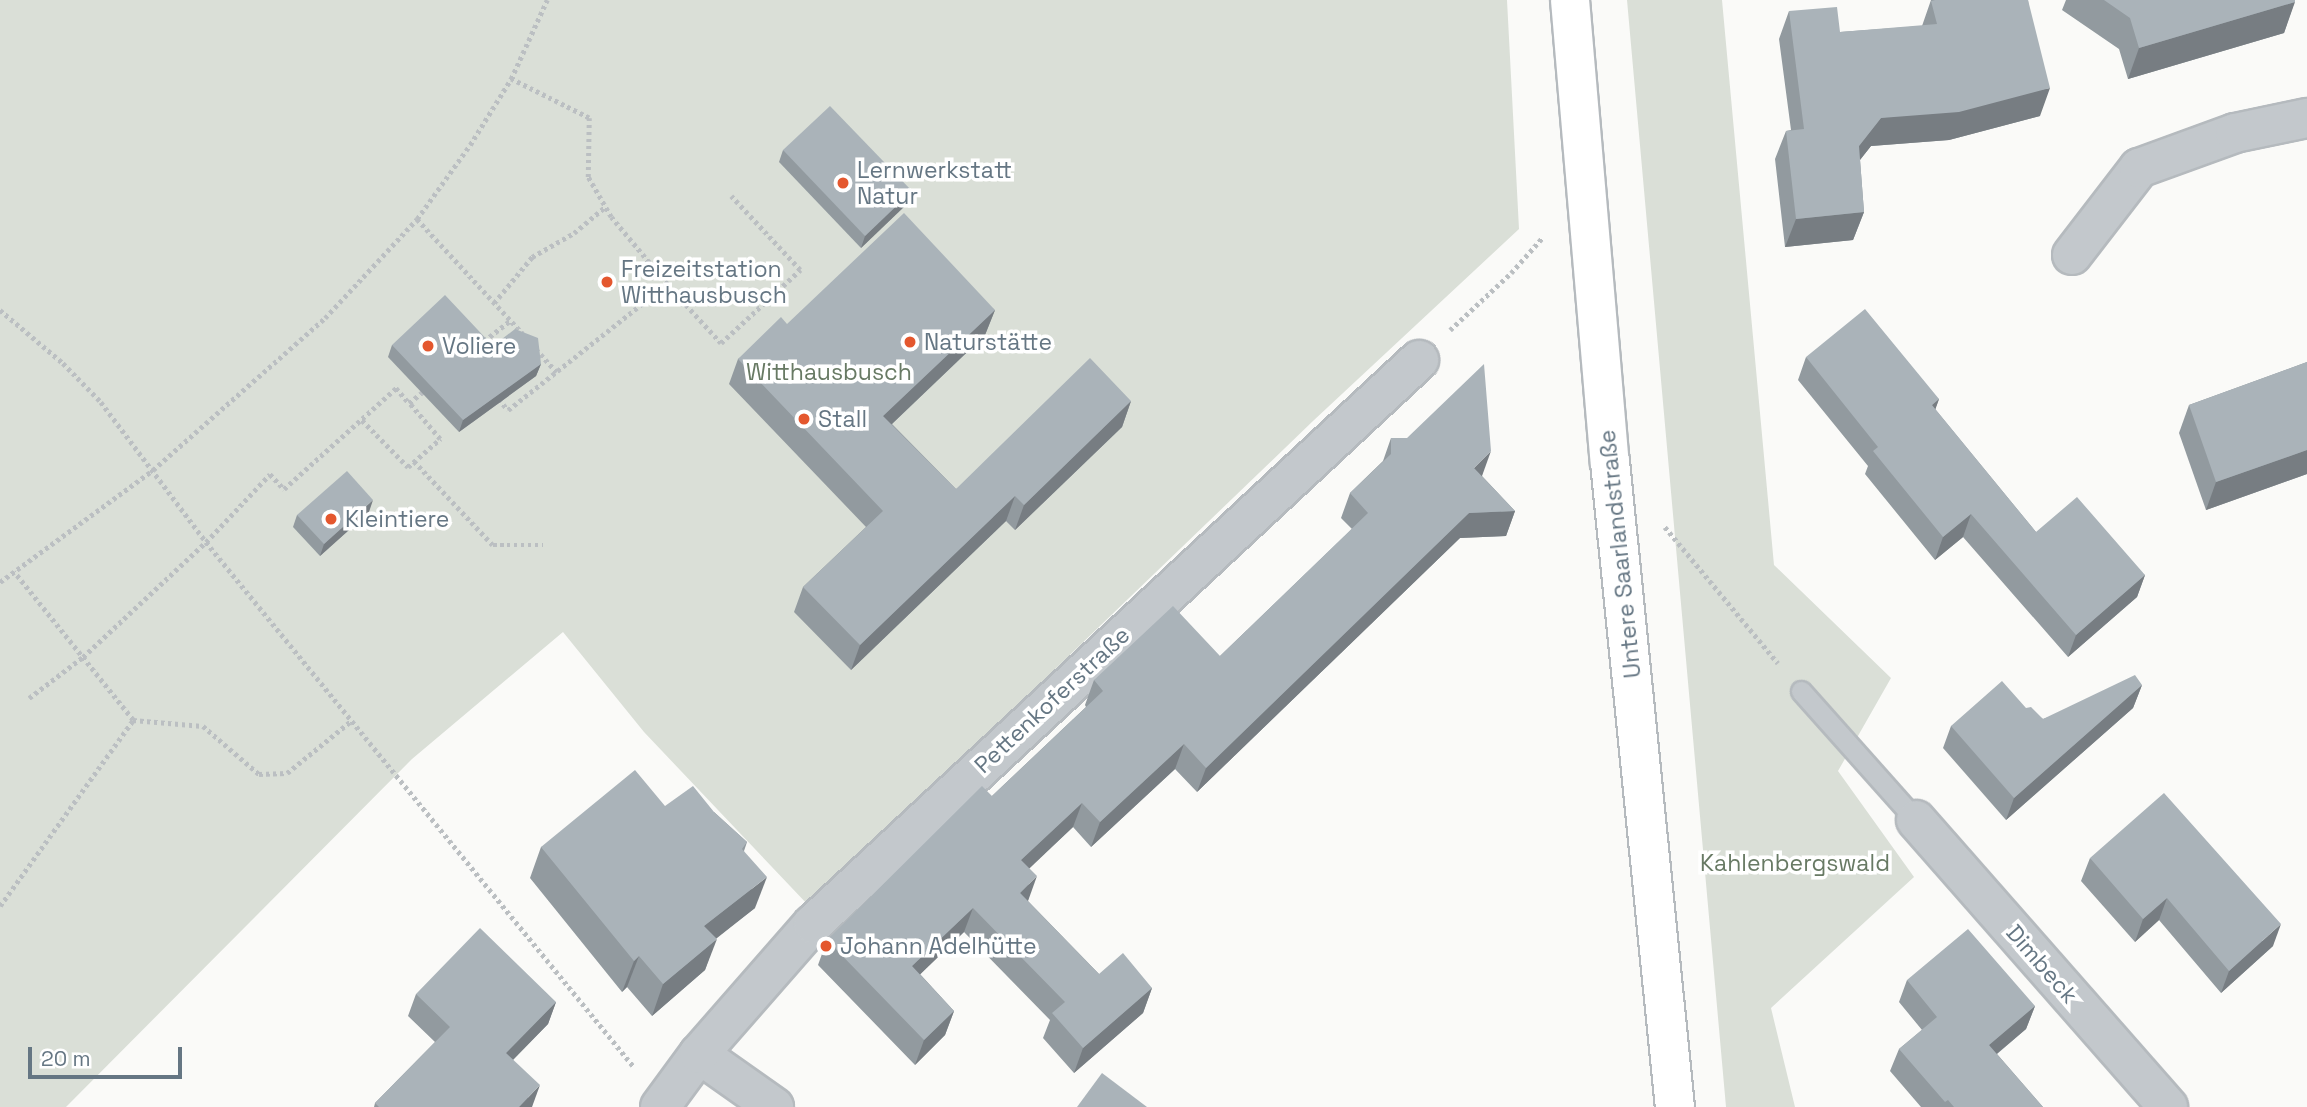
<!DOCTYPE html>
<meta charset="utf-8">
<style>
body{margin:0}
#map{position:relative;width:2307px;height:1107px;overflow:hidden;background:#fafaf8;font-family:"Space Grotesk",sans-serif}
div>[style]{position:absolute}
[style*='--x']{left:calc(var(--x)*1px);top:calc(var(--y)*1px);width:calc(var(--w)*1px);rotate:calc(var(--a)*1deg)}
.green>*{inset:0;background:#dadfd7}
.path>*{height:4.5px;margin-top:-2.25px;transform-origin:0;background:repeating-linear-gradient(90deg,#bbbfc2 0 3.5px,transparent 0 7px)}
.roads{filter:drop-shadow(2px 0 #b5babe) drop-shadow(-2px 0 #b5babe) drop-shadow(0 2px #b5babe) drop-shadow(0 -2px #b5babe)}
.lane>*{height:19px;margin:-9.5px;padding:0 9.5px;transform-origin:9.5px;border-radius:9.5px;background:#c3c8cc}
.street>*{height:38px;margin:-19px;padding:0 19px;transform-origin:19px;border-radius:19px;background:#c3c8cc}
.primary>*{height:38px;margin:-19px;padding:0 19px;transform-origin:19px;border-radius:19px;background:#fff}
.wall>*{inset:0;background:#929a9f}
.shaded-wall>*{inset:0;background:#777d82}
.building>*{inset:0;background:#aab3b9}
.dots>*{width:19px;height:19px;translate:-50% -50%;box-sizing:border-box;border:4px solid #fff;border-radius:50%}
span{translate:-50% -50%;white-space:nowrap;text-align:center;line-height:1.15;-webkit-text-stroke:7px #fff;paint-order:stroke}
.poi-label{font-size:23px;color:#657683}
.left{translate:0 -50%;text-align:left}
.park-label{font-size:23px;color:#687a64}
.street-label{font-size:23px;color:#657683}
.scale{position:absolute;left:28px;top:1047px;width:154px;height:32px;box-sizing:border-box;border:4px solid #657683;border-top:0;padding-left:9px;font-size:21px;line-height:24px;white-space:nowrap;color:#657683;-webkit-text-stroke:5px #fff;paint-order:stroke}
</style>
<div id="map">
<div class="green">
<div style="clip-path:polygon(0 0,1507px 0,1519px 229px,1313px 421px,809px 906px,644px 732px,563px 632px,412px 759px,66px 1107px,0 1107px)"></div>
<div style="clip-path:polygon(1627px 0,1722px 0,1774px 565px,1891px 678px,1838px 771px,1914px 877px,1771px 1008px,1795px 1107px,1726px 1107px)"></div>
</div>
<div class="path">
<div style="--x:417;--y:219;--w:156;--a:47.3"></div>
<div style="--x:667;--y:284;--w:80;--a:47.5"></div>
<div style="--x:721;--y:343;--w:108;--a:-42.7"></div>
<div style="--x:800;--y:270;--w:101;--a:-133"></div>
<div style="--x:494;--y:303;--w:60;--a:-50.4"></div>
<div style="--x:532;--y:257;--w:48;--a:-29.7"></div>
<div style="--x:574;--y:233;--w:40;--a:-40"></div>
<div style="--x:0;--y:310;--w:82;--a:40.1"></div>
<div style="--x:63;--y:363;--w:54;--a:45.7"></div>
<div style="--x:101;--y:402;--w:175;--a:53.1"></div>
<div style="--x:206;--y:542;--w:677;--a:50.81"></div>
<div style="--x:1450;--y:330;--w:83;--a:-43.1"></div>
<div style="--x:1511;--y:273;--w:48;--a:-48.4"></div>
<div style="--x:484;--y:341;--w:34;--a:-38"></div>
<div style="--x:536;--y:349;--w:31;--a:48"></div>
<div style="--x:499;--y:399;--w:14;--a:51"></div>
<div style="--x:508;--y:410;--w:203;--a:-38.4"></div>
<div style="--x:667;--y:284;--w:87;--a:-129.9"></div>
<div style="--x:611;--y:217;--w:46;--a:-119.9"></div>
<div style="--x:588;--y:177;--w:59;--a:-89"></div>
<div style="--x:589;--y:118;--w:87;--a:-153.4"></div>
<div style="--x:362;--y:420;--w:66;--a:45.6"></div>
<div style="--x:408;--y:467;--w:43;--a:-41.2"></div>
<div style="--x:440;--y:439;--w:48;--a:-130.7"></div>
<div style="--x:414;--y:461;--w:115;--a:46.8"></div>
<div style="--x:493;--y:545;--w:50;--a:0"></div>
<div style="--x:1665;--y:527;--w:177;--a:50.3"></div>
<div style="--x:0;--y:582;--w:190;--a:-36.2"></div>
<div style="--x:153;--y:470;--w:230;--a:-41.5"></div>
<div style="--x:325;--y:318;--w:135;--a:-47.1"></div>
<div style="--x:417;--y:219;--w:91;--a:-54.4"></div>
<div style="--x:470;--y:145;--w:78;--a:-58.2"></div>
<div style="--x:511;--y:79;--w:87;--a:-65.5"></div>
<div style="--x:29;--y:698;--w:68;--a:-37.2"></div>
<div style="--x:83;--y:657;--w:168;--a:-43.1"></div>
<div style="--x:206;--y:542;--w:93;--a:-46.7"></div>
<div style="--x:270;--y:474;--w:21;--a:47"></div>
<div style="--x:284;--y:489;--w:151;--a:-42"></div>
<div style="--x:396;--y:388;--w:20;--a:49"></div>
<div style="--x:409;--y:403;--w:21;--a:-39"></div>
<div style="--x:133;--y:720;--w:70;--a:4.9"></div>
<div style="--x:203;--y:726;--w:74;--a:40.6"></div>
<div style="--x:259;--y:774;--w:28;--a:-2"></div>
<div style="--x:287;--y:773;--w:82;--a:-39.1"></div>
<div style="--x:0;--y:906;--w:229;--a:-54.4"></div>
<div style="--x:133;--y:720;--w:190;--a:-128.8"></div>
</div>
<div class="roads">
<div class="lane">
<div style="--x:1801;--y:691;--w:173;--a:48.3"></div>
</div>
<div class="street">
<div style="--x:2072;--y:255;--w:110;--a:-52.4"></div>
<div style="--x:2139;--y:168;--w:102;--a:-20"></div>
<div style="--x:2235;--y:133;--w:74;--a:-11.8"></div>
<div style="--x:1916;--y:820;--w:382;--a:48.7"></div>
<div style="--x:699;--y:1054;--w:92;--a:35.2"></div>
<div style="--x:660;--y:1107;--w:66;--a:-53.7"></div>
<div style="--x:699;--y:1054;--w:173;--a:-48.8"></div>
<div style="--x:813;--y:924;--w:828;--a:-42.94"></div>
</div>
<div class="primary">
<div style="--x:1570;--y:0;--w:464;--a:85.1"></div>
<div style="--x:1610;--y:462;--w:648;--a:84.25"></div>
</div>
</div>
<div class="wall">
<div style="clip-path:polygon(1931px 0,2028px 0,2040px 116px,1949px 140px,1871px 146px,1860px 160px,1864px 212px,1853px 240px,1785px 247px,1775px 159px,1786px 131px,1791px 130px,1779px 39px,1789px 11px,1840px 32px,1922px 26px)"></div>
<div style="clip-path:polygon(2066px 0,2295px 0,2284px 33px,2128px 79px,2119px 49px,2062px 10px)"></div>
<div style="clip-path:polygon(783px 150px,912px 191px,908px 203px,861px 248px,779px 162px)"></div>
<div style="clip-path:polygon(995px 310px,985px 335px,892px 424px,956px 489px,1131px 401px,1122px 427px,1015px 530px,1006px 521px,851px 670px,794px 612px,803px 587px,866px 527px,729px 384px,738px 359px,787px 324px)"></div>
<div style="clip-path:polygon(392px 345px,493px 346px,541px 364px,536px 376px,459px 432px,388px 357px)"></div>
<div style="clip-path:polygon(1806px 357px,1939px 399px,1935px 409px,2036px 532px,2145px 575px,2137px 597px,2068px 657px,1963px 537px,1935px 560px,1865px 474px,1868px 466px,1798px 380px)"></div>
<div style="clip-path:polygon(2307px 362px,2307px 474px,2206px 510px,2179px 433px,2189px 405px)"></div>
<div style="clip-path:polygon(1391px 438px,1482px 476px,1515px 511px,1506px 536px,1460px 538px,1197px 792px,1175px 769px,1091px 847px,1073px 827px,1029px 868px,1028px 901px,1099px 974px,1152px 988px,1143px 1013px,1074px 1073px,1043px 1038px,1050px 1020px,964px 932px,920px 974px,954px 1011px,945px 1035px,915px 1065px,818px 965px,827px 940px,992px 796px,1086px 707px,1085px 705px,1094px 680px,1220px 656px,1352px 529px,1341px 518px,1350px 493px,1383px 461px)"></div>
<div style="clip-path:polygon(369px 512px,320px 556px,293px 527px,297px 515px)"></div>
<div style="clip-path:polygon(2142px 685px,2133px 708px,2006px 820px,1943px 748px,1951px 726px,2026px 708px,2043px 719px)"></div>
<div style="clip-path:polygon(665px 806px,714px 812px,747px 842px,744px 851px,755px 908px,716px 938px,705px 970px,652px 1016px,627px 987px,622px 992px,530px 878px,541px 847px)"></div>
<div style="clip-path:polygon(2090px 858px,2273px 946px,2221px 993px,2159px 920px,2135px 942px,2081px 881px)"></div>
<div style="clip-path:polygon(1907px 980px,2035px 1006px,2026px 1029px,1997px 1054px,2043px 1107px,1921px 1107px,1890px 1071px,1899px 1049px,1922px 1030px,1899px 1002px)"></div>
<div style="clip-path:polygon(416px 994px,556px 1002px,548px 1024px,513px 1060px,532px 1107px,374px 1107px,375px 1103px,435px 1042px,408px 1016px)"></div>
</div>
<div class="shaded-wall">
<div style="clip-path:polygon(2295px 2px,2284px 33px,2128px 79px,2139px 48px)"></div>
<div style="clip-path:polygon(2050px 88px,2040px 116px,1949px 140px,1871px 146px,1848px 175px,1859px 146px,1881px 118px)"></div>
<div style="clip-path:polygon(912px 191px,908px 203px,861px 248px,865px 236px)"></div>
<div style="clip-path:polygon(1864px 212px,1853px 240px,1785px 247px,1796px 219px)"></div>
<div style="clip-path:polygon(995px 310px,985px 335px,874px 441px,883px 416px)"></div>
<div style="clip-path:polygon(541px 364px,536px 376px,459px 432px,463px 420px)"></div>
<div style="clip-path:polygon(1939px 399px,1931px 422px,1932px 405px)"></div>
<div style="clip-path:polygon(1131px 401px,1122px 427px,1015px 530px,1024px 505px)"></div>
<div style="clip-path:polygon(2307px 450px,2307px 474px,2206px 510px,2216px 482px)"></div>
<div style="clip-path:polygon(1491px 451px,1482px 476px,1465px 493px,1474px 468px)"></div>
<div style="clip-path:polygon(1015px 496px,1006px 521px,851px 670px,860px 645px)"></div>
<div style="clip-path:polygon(373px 500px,369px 512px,320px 556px,324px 544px)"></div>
<div style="clip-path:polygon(1515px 511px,1506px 536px,1460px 538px,1197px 792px,1206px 768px,1469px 513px)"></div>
<div style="clip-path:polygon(1971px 514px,1963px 537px,1935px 560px,1943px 537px)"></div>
<div style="clip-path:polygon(2145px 575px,2137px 597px,2068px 657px,2076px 635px)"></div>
<div style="clip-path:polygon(2142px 685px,2133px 708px,2006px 820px,2014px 798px)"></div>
<div style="clip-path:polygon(1184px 744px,1175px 769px,1091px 847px,1100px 822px)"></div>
<div style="clip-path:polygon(1082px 803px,1073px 827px,1012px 885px,1021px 860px)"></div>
<div style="clip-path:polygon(1037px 876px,1028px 901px,1020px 893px)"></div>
<div style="clip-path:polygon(767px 877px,755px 908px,693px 957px,704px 926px)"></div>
<div style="clip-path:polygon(2167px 898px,2159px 920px,2135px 942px,2143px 919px)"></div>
<div style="clip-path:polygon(973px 908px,964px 932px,903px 991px,912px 966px)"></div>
<div style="clip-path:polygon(2281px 924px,2273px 946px,2221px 993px,2229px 971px)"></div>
<div style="clip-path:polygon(717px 939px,705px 970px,652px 1016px,663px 984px)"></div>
<div style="clip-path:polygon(639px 956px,627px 987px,622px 992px,634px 961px)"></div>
<div style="clip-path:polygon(1152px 988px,1143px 1013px,1074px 1073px,1083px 1048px)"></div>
<div style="clip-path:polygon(556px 1002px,548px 1024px,498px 1075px,506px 1053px)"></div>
<div style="clip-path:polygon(2035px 1006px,2026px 1029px,1981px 1067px,1989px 1045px)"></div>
<div style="clip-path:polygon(954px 1011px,945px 1035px,915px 1065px,924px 1040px)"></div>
<div style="clip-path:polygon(540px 1085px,532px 1107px,519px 1107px)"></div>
</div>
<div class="building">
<div style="clip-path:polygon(1935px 0,2028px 0,2050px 88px,1959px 112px,1881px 118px,1859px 146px,1864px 212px,1796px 219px,1786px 131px,1804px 129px,1789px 11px,1837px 7px,1840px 32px,1937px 24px,1931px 1px)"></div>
<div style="clip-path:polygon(2104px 0,2295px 0,2295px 2px,2139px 48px,2130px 18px)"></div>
<div style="clip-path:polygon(830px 106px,912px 191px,865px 236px,783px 150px)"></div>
<div style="clip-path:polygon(904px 213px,995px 310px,883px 416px,956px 489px,1090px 358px,1131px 401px,1024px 505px,1015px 496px,860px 645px,803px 587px,883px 511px,738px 359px,781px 317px,787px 324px)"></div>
<div style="clip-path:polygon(445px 295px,493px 346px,515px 329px,538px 338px,541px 364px,463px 420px,392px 345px)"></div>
<div style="clip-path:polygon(1865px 309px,1939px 399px,1932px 405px,2036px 532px,2077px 497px,2145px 575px,2076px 635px,1971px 514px,1943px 537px,1873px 451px,1878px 447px,1806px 357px)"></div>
<div style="clip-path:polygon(2307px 362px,2307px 450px,2216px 482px,2189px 405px)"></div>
<div style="clip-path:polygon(1484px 364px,1491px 451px,1474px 468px,1515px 511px,1469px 513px,1206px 768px,1184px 744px,1100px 822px,1082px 803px,1021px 860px,1037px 876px,1020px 893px,1099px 974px,1123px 953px,1152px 988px,1083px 1048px,1052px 1013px,1065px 1002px,973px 908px,912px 966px,954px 1011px,924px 1040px,827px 940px,982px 786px,992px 796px,1103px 691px,1094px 680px,1173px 606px,1220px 656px,1368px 513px,1350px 493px,1391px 454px,1391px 438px,1407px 438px)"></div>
<div style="clip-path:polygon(347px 471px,373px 500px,324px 544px,297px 515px)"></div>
<div style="clip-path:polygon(2135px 675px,2142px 685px,2014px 798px,1951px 726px,2002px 681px,2026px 708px,2031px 707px,2043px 719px)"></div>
<div style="clip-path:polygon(635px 770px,665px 806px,693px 786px,714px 812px,747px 842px,742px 849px,767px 877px,704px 926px,717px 939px,663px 984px,639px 956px,634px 961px,541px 847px)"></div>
<div style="clip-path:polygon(2164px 793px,2281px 924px,2229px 971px,2167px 898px,2143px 919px,2090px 858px)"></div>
<div style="clip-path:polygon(480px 928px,556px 1002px,506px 1053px,540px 1085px,519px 1107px,379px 1107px,375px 1103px,450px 1027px,416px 994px)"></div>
<div style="clip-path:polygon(1968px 929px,2035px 1006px,1989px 1045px,2043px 1107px,1954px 1107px,1948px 1100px,1945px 1102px,1899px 1049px,1937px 1017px,1907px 980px)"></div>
<div style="clip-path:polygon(1102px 1073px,1147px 1107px,1077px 1107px)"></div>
</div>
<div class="dots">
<div style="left:843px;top:183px;background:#e4572e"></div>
<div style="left:607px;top:282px;background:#e4572e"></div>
<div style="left:910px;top:342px;background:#e4572e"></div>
<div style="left:428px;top:346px;background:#e4572e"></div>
<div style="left:804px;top:419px;background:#e4572e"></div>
<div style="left:331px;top:519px;background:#e4572e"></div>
<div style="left:826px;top:946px;background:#e4572e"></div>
</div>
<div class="poi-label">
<span class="left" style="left:857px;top:183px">Lernwerkstatt<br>Natur</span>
<span class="left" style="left:621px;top:282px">Freizeitstation<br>Witthausbusch</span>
<span class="left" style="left:924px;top:342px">Naturstätte</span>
<span class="left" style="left:442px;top:346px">Voliere</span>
<span class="left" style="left:818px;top:419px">Stall</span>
<span class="left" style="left:345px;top:519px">Kleintiere</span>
<span class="left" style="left:840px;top:946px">Johann Adelhütte</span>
</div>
<div class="park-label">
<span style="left:829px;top:372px">Witthausbusch</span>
<span style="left:1795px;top:863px">Kahlenbergswald</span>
</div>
<div class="street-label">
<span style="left:1620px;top:554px;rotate:-96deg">Untere Saarlandstraße</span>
<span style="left:1052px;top:700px;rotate:-43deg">Pettenkoferstraße</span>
<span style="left:2042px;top:964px;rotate:49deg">Dimbeck</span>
</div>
<div class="scale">20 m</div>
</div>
